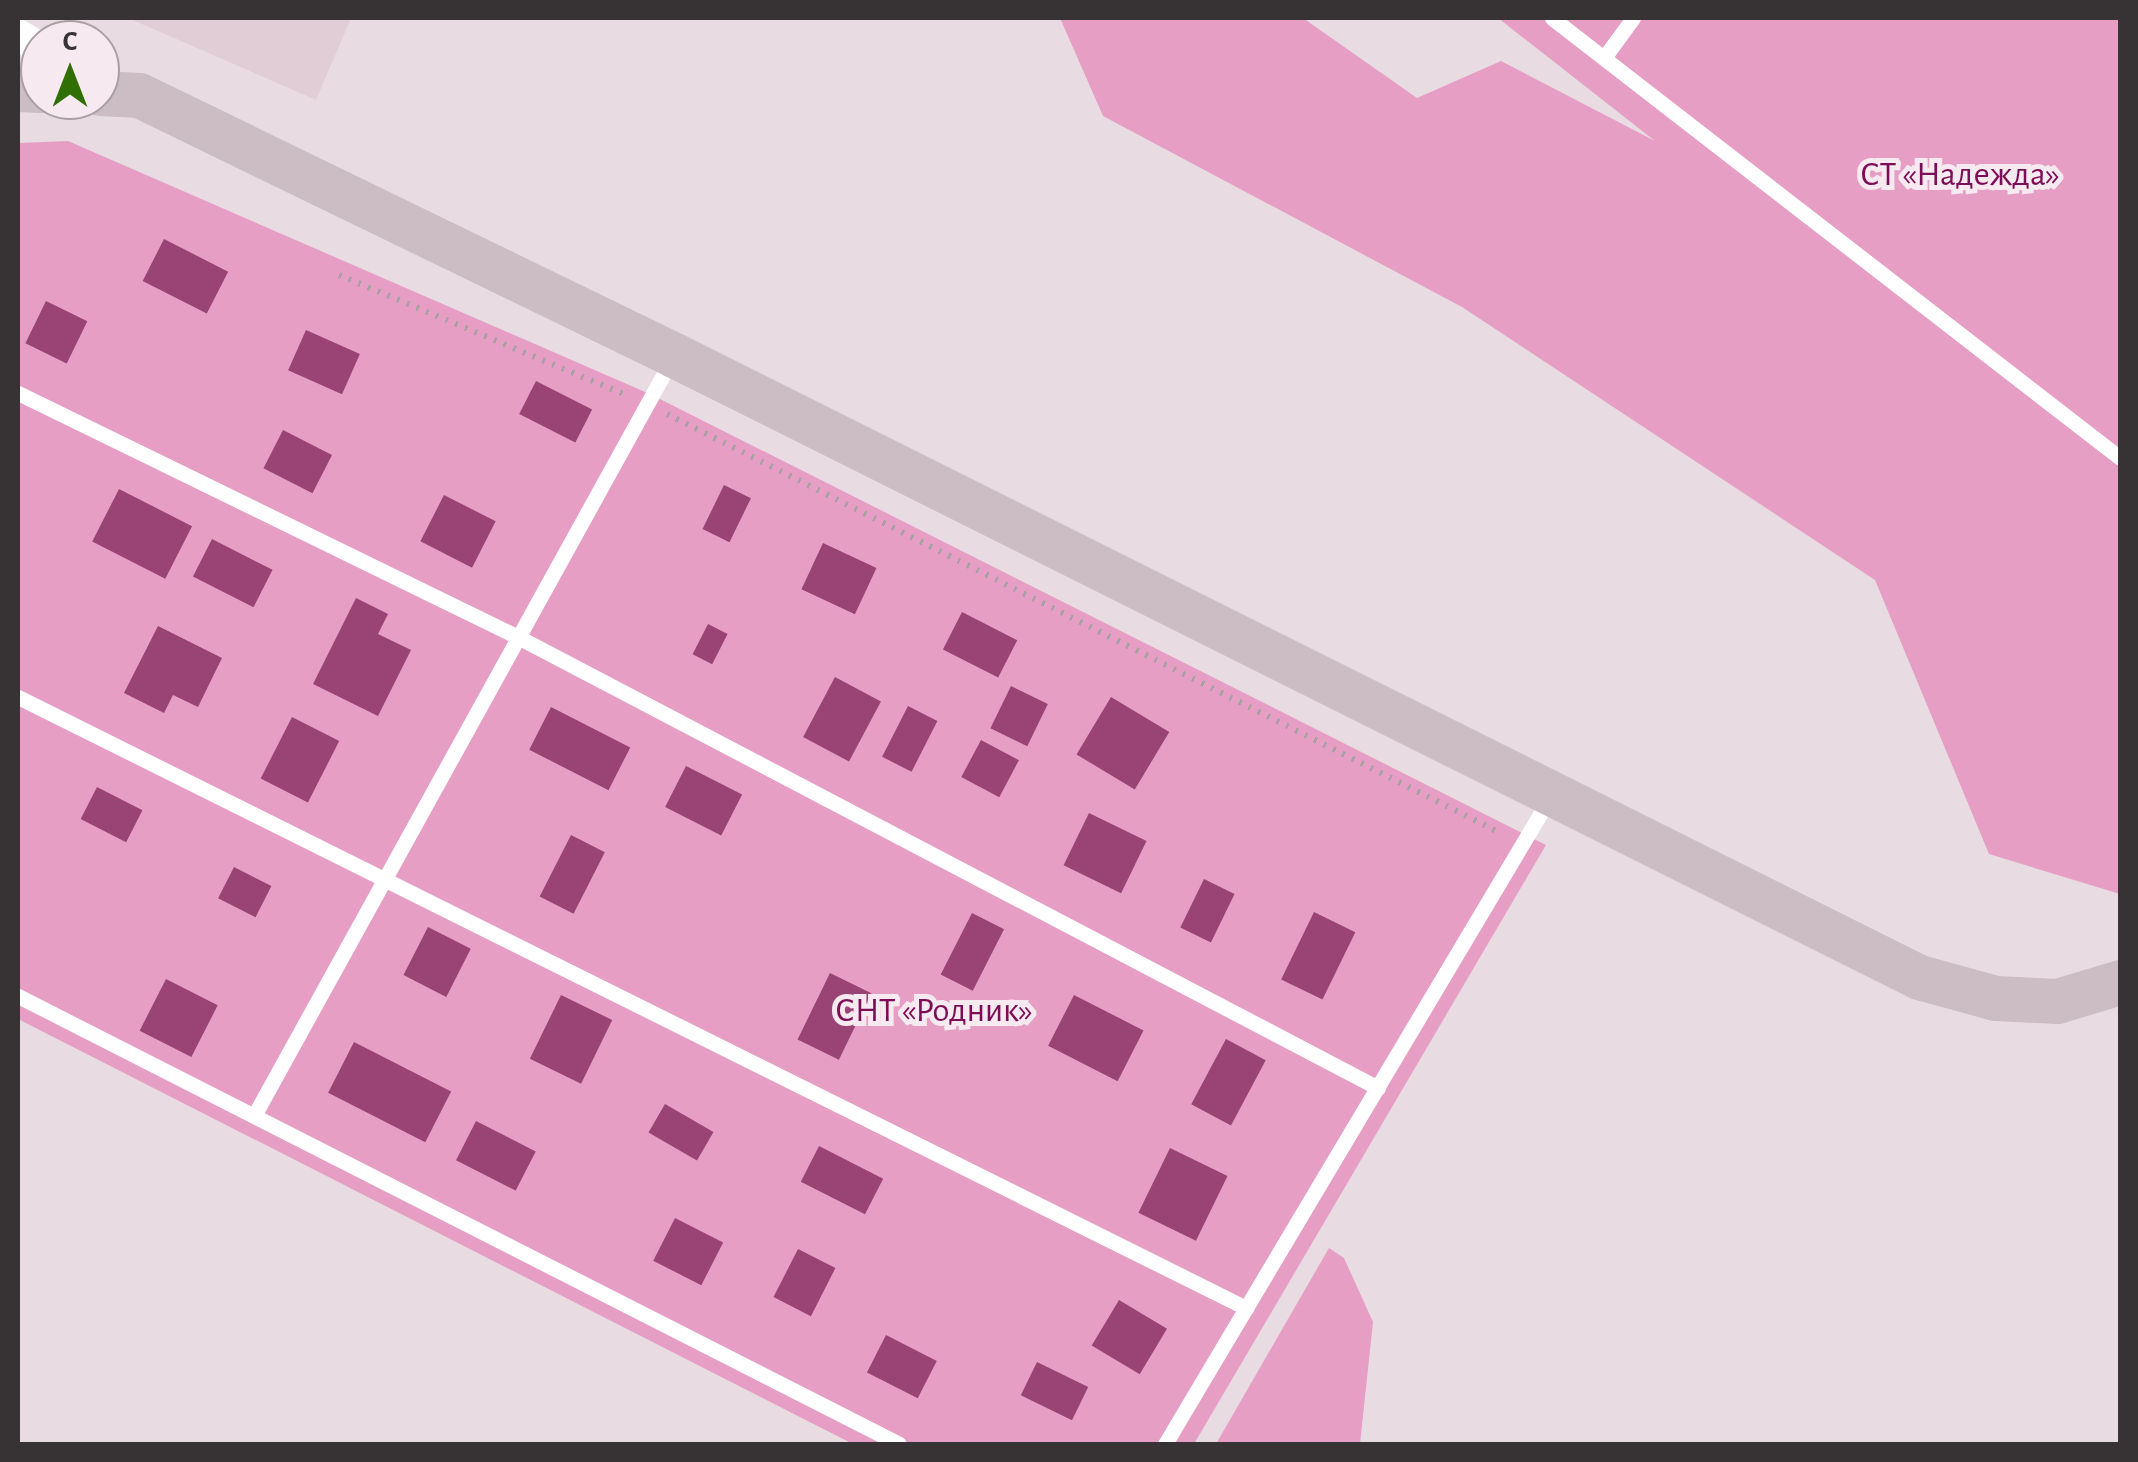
<!DOCTYPE html>
<meta charset="utf-8">
<style>
body{margin:0}
#map{position:relative;width:2138px;height:1462px;overflow:hidden;background:#e8dce2;font-family:"Alegreya Sans",sans-serif}
div>[style]{position:absolute}
.built>*{inset:0;background:#e1cdd6}
.green>*{inset:0;background:#e69ec4}
.building>*{inset:0;background:#994475;transform-origin:0 0}
.path>*{height:6px;margin-top:-3px;transform-origin:0;background:repeating-linear-gradient(90deg,#a9a0a4 0 2.5px,transparent 0 10.5px)}
.lane>*{height:15px;margin:-7.5px;padding:0 7.5px;transform-origin:7.5px;border-radius:7.5px;background:#fff}
.street>*{height:32px;margin:-16px;padding:0 16px;transform-origin:16px;border-radius:16px;background:#fff}
.secondary>*{height:45px;margin:-22.5px;padding:0 22.5px;transform-origin:22.5px;border-radius:22.5px;background:#ccbcc4}
span{translate:-50% -50%;white-space:nowrap;text-align:center;line-height:1.15;-webkit-text-stroke:10px #f6e9ef;paint-order:stroke}
.park-label{font-size:35px;color:#7d0d56}
.frame{position:absolute;inset:0;border:20px solid #373234;pointer-events:none}
.north{position:absolute;left:20px;top:20px;width:100px;height:100px;box-sizing:border-box;background:#f6e9ef;border:2px solid #aaa0a4;border-radius:50%;rotate:0deg;font-size:28px;font-weight:700;line-height:40px;text-align:center;color:#373234}
.north::after{content:'';display:block;margin:auto;width:35px;height:45px;background:#306f04;clip-path:polygon(50% 0,100% 100%,50% 72%,0 100%)}
</style>
<div id="map">
<div class="built">
<div style="clip-path:polygon(128px 18px,351px 18px,316px 100px)"></div>
</div>
<div class="green">
<div style="clip-path:polygon(1060px 18px,1303px 18px,1417px 98px,1501px 61px,1655px 141px,1498px 18px,2120px 18px,2120px 894px,1989px 854px,1875px 580px,1462px 307px,1103px 116px)"></div>
<div style="clip-path:polygon(68px 141px,652px 395px,1546px 845px,1194px 1444px,853px 1444px,18px 1019px,18px 143px)"></div>
<div style="clip-path:polygon(1329px 1248px,1344px 1258px,1373px 1322px,1360px 1444px,1216px 1444px)"></div>
</div>
<div class="building">
<div style="left:164px;top:239px;width:72px;height:47px;rotate:27deg"></div>
<div style="left:46px;top:301px;width:46px;height:47px;rotate:26deg"></div>
<div style="left:306px;top:330px;width:59px;height:44px;rotate:24deg"></div>
<div style="left:536px;top:381px;width:63px;height:37px;rotate:27deg"></div>
<div style="left:283px;top:430px;width:55px;height:43px;rotate:27deg"></div>
<div style="left:724px;top:485px;width:30px;height:49px;rotate:26deg"></div>
<div style="left:119px;top:489px;width:82px;height:59px;rotate:27deg"></div>
<div style="left:444px;top:495px;width:58px;height:52px;rotate:27deg"></div>
<div style="left:212px;top:539px;width:68px;height:42px;rotate:27deg"></div>
<div style="left:823px;top:543px;width:59px;height:51px;rotate:25deg"></div>
<div style="clip-path:polygon(356px 598px,388px 614px,378px 634px,411px 650px,378px 716px,313px 684px)"></div>
<div style="left:962px;top:612px;width:62px;height:42px;rotate:27deg"></div>
<div style="left:708px;top:624px;width:22px;height:34px;rotate:27deg"></div>
<div style="clip-path:polygon(158px 626px,222px 658px,198px 707px,173px 695px,164px 713px,124px 693px)"></div>
<div style="left:835px;top:677px;width:52px;height:68px;rotate:28deg"></div>
<div style="left:1011px;top:686px;width:41px;height:47px;rotate:26deg"></div>
<div style="left:1111px;top:697px;width:68px;height:67px;rotate:31deg"></div>
<div style="left:908px;top:706px;width:33px;height:57px;rotate:27deg"></div>
<div style="left:551px;top:707px;width:89px;height:48px;rotate:27deg"></div>
<div style="left:292px;top:717px;width:53px;height:69px;rotate:27deg"></div>
<div style="left:981px;top:740px;width:43px;height:42px;rotate:28deg"></div>
<div style="left:686px;top:766px;width:63px;height:46px;rotate:27deg"></div>
<div style="left:97px;top:787px;width:51px;height:36px;rotate:27deg"></div>
<div style="left:1089px;top:813px;width:64px;height:58px;rotate:26deg"></div>
<div style="left:571px;top:835px;width:38px;height:69px;rotate:27deg"></div>
<div style="left:234px;top:867px;width:42px;height:35px;rotate:27deg"></div>
<div style="left:1204px;top:879px;width:34px;height:54px;rotate:26deg"></div>
<div style="left:1314px;top:912px;width:46px;height:75px;rotate:26deg"></div>
<div style="left:972px;top:913px;width:36px;height:69px;rotate:27deg"></div>
<div style="left:428px;top:927px;width:48px;height:54px;rotate:27deg"></div>
<div style="left:830px;top:973px;width:46px;height:74px;rotate:26deg"></div>
<div style="left:166px;top:979px;width:58px;height:58px;rotate:27deg"></div>
<div style="left:561px;top:995px;width:57px;height:71px;rotate:26deg"></div>
<div style="left:1074px;top:995px;width:78px;height:57px;rotate:27deg"></div>
<div style="left:1226px;top:1039px;width:45px;height:74px;rotate:28deg"></div>
<div style="left:354px;top:1042px;width:109px;height:57px;rotate:27deg"></div>
<div style="left:665px;top:1104px;width:56px;height:33px;rotate:30deg"></div>
<div style="left:476px;top:1121px;width:67px;height:44px;rotate:27deg"></div>
<div style="left:819px;top:1146px;width:72px;height:40px;rotate:27deg"></div>
<div style="left:1170px;top:1148px;width:64px;height:72px;rotate:26deg"></div>
<div style="left:675px;top:1218px;width:54px;height:48px;rotate:27deg"></div>
<div style="left:798px;top:1249px;width:42px;height:54px;rotate:27deg"></div>
<div style="left:1119px;top:1300px;width:56px;height:53px;rotate:31deg"></div>
<div style="left:886px;top:1335px;width:57px;height:42px;rotate:27deg"></div>
<div style="left:1037px;top:1362px;width:57px;height:37px;rotate:26deg"></div>
</div>
<div class="path">
<div style="left:339px;top:275px;width:313px;rotate:22.7deg"></div>
<div style="left:667px;top:414px;width:932px;rotate:26.7deg"></div>
</div>
<div class="lane">
<div style="left:1552px;top:18px;width:718px;rotate:37.76deg"></div>
<div style="left:1606px;top:55px;width:46px;rotate:-53.9deg"></div>
<div style="left:18px;top:393px;width:556px;rotate:26.01deg"></div>
<div style="left:518px;top:637px;width:971px;rotate:27.67deg"></div>
<div style="left:18px;top:697px;width:1372px;rotate:26.45deg"></div>
<div style="left:18px;top:996px;width:988px;rotate:26.95deg"></div>
<div style="left:256px;top:1112px;width:860px;rotate:-61.08deg"></div>
<div style="left:1165px;top:1444px;width:751px;rotate:-59.23deg"></div>
</div>
<div class="street">
<div style="left:18px;top:35px;width:26px;rotate:31deg"></div>
</div>
<div class="secondary">
<div style="left:18px;top:89px;width:22px;rotate:3deg"></div>
<div style="left:100px;top:93px;width:39px;rotate:3deg"></div>
<div style="left:139px;top:95px;width:595px;rotate:25.92deg"></div>
<div style="left:674px;top:355px;width:1392px;rotate:26.55deg"></div>
<div style="left:1919px;top:977px;width:79px;rotate:15.4deg"></div>
<div style="left:1995px;top:998px;width:62px;rotate:2.8deg"></div>
<div style="left:2057px;top:1001px;width:66px;rotate:-16.8deg"></div>
</div>
<div class="park-label">
<span style="left:1960px;top:175px">СТ «Надежда»</span>
<span style="left:934px;top:1011px">СНТ «Родник»</span>
</div>
<div class="frame"></div>
<div class="north">С</div>
</div>
